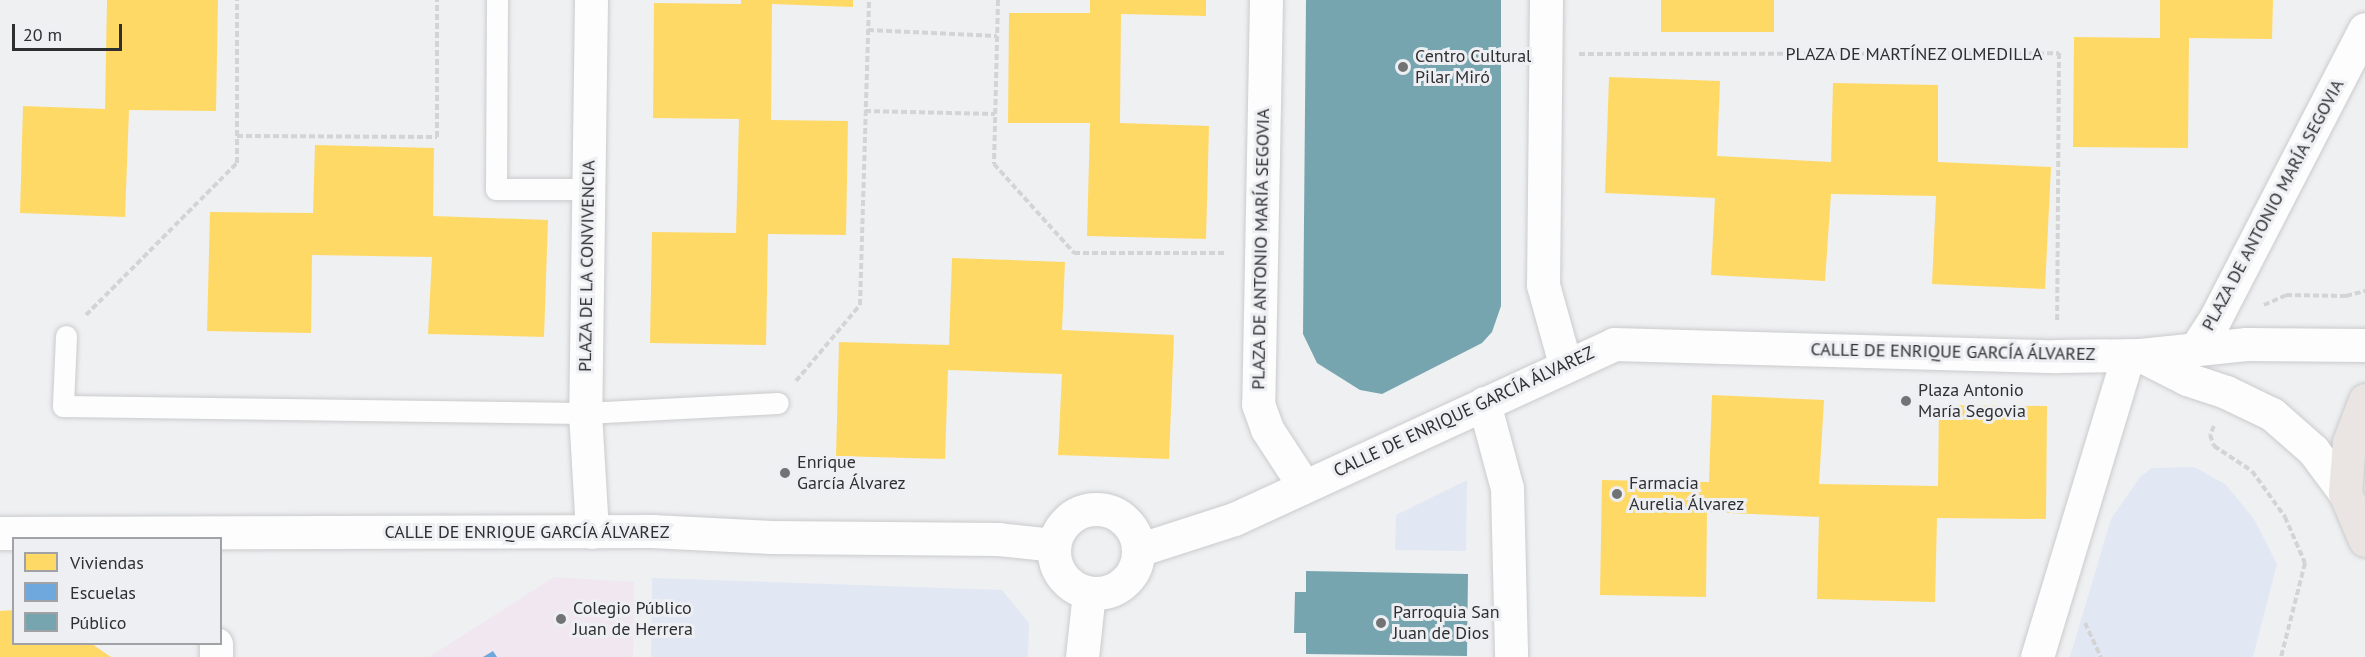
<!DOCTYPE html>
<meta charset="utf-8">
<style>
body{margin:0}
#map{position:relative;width:2365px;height:657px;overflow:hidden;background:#eff0f2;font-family:"PT Sans",sans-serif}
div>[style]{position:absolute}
.education>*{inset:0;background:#f0e7f1}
.green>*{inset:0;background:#e2e7f4}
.homes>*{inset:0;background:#ffd966;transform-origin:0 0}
.schools>*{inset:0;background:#6fa8dc}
.public>*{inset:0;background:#76a5af}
.path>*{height:4px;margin-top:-2px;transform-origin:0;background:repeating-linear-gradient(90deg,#d4d4d5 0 6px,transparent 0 9px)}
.roads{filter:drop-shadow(0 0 2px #cbcbcd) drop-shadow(0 0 2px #cbcbcd)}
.lane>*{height:21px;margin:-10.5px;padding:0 10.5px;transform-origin:10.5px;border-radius:10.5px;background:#fdfdfd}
.street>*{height:33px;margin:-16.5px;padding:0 16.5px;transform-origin:16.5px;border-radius:16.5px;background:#fdfdfd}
.street>.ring{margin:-16.5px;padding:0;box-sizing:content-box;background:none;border:33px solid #fdfdfd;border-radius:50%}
.primary>*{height:33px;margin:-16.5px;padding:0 16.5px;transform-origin:16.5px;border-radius:16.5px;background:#eae5e3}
.dots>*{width:16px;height:16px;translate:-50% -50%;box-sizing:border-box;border:3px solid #eeeff3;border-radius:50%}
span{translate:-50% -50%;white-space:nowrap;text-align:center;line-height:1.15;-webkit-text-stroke:6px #eeeff3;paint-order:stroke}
.street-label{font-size:18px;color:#2e2f30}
.poi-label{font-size:18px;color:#2e2f30}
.left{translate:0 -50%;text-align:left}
.legend{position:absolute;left:12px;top:537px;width:210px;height:108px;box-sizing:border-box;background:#eeeff3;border:2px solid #a1a2a5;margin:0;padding:8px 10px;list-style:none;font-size:18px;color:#2e2f30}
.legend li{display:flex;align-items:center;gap:12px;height:30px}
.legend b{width:30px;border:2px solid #a1a2a5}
.scale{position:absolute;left:12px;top:24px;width:110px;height:27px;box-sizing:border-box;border:3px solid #2e2f30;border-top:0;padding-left:8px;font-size:18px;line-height:21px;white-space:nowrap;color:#2e2f30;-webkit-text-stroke:4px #eeeff3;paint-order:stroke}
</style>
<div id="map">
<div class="education">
<div style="clip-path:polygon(554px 577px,634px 582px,633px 657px,429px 657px)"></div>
</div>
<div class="green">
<div style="clip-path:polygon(2194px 467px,2225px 484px,2254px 519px,2277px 564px,2253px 657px,2070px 657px,2111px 519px,2140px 477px,2152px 468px)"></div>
<div style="clip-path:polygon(1467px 480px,1466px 551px,1395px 550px,1396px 515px)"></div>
<div style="clip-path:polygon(652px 578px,1002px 590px,1029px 623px,1028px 657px,651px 657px)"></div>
</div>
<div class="homes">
<div style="clip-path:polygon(107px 0,218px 0,216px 111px,129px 110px,125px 217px,20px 213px,23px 106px,105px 109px)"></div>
<div style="clip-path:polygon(741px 0,853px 0,853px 7px,772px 4px,771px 120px,848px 121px,846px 235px,768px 234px,766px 345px,650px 343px,652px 232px,736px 233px,739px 119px,653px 118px,654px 3px,741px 4px)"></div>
<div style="clip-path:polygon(1090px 0,1206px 0,1206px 16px,1121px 14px,1120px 123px,1209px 126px,1206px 239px,1087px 236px,1090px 123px,1008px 123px,1009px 13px,1090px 13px)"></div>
<div style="left:1661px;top:0;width:113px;height:32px"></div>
<div style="clip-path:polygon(2160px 0,2273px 0,2272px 39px,2189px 38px,2188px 148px,2073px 147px,2074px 37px,2160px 38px)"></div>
<div style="clip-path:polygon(1609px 77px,1720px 81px,1717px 156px,1831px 162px,1833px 83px,1938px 85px,1938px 162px,2051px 167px,2045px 289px,1932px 284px,1936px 196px,1831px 194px,1825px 281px,1711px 275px,1715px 198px,1605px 193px)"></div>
<div style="clip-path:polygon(315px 145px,434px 148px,433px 216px,548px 220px,544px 337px,428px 334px,432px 257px,312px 255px,311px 333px,207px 331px,210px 212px,313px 213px)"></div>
<div style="clip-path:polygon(952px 258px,1065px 262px,1062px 330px,1174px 335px,1169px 459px,1058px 455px,1062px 374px,948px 370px,945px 459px,836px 456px,839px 342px,949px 345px)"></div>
<div style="clip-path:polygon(1712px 395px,1824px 400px,1819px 484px,1938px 486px,1939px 405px,2047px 406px,2046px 519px,1937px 518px,1935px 602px,1817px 599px,1819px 517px,1707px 512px,1706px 597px,1600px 595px,1602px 480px,1709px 482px)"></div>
<div style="clip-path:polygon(14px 610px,14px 644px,92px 644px,111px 657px,0 657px,0 611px)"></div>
</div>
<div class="schools">
<div style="clip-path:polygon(493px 651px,497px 657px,483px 657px)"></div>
</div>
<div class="public">
<div style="clip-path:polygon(1306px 0,1501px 0,1501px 306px,1492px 332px,1482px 343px,1382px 394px,1360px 390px,1317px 363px,1303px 334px)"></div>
<div style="clip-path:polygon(1306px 571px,1468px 574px,1467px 656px,1306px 654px,1306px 633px,1294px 633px,1295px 592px,1306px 592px)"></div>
</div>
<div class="path">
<div style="left:998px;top:0;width:164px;rotate:91.4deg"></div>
<div style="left:994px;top:164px;width:120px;rotate:48deg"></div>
<div style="left:1074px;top:253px;width:153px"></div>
<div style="left:868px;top:30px;width:129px;rotate:2.7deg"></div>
<div style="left:1579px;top:54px;width:480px;rotate:-0.1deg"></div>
<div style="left:2059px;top:53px;width:269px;rotate:90.4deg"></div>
<div style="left:865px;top:111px;width:130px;rotate:1.3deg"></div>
<div style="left:237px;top:136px;width:200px;rotate:0.3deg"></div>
<div style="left:437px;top:137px;width:137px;rotate:-90deg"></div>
<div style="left:2264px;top:305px;width:24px;rotate:-24deg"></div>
<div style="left:2286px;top:295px;width:60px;rotate:1deg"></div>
<div style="left:2346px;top:296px;width:20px;rotate:-15deg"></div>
<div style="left:86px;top:315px;width:214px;rotate:-45.2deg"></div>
<div style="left:237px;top:163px;width:163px;rotate:-90deg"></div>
<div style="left:796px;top:381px;width:99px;rotate:-49.9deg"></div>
<div style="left:860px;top:305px;width:305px;rotate:-88.3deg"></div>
<div style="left:2214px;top:426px;width:10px;rotate:114deg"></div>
<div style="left:2210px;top:435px;width:12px;rotate:70deg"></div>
<div style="left:2214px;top:446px;width:45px;rotate:33.3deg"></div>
<div style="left:2252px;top:471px;width:57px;rotate:54.3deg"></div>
<div style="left:2285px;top:517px;width:50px;rotate:66.5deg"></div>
<div style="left:2305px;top:563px;width:97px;rotate:104.3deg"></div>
<div style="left:2085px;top:623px;width:38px;rotate:65deg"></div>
</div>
<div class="roads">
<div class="lane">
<div style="left:497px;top:0;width:189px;rotate:90.3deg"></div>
<div style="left:496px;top:189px;width:92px"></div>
<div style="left:66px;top:336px;width:70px;rotate:92.5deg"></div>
<div style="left:63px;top:406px;width:522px;rotate:0.77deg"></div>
<div style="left:585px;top:413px;width:193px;rotate:-3deg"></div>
</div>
<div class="street">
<div style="left:591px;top:0;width:413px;rotate:90.8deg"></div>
<div style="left:585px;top:413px;width:119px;rotate:86.6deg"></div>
<div style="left:1266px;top:0;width:404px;rotate:91.1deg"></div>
<div style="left:1258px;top:404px;width:27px;rotate:70deg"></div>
<div style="left:1267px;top:429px;width:68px;rotate:57deg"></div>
<div style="left:1546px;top:0;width:285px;rotate:90.6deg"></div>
<div style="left:1543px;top:285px;width:82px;rotate:74.4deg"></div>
<div style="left:2196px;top:348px;width:35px;rotate:-57deg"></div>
<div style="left:2215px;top:319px;width:326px;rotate:-62.7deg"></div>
<div style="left:2140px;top:355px;width:53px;rotate:27.1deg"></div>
<div style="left:2187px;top:379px;width:41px;rotate:18.4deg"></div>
<div style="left:2226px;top:392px;width:51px;rotate:25.6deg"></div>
<div style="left:2272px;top:414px;width:55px;rotate:41.3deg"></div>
<div style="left:2313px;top:450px;width:54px;rotate:53.3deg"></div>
<div style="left:1484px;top:403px;width:88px;rotate:74.9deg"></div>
<div style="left:1507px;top:488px;width:169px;rotate:88.6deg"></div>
<div class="ring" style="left:1054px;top:509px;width:51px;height:51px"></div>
<div style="left:0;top:533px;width:652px;rotate:-0.18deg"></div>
<div style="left:652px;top:531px;width:119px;rotate:2.9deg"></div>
<div style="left:771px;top:537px;width:227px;rotate:0.5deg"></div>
<div style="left:998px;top:539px;width:56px;rotate:6.1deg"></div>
<div style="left:1138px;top:550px;width:101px;rotate:-17.9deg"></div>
<div style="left:1234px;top:519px;width:418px;rotate:-24.7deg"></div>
<div style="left:1614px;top:344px;width:443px;rotate:1.6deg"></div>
<div style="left:2057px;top:356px;width:83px;rotate:-0.7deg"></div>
<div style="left:2140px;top:355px;width:107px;rotate:-5.9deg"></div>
<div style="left:2246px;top:344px;width:119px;rotate:0.5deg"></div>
<div style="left:216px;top:644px;width:13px;rotate:90deg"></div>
<div style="left:1082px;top:657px;width:64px;rotate:-83.8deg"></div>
<div style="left:2037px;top:657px;width:315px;rotate:-73.2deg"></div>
</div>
<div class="primary">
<div style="left:2365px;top:400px;width:45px;rotate:110.9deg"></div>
<div style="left:2349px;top:442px;width:51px;rotate:94.5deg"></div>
<div style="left:2345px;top:493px;width:51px;rotate:66.9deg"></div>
</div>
</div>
<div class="dots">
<div style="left:1403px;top:67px;background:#727374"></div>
<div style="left:1906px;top:401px;background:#727374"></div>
<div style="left:785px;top:473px;background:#727374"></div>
<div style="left:1617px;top:494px;background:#727374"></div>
<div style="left:561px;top:619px;background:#727374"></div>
<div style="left:1381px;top:623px;background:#727374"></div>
</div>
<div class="street-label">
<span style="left:1914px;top:54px">PLAZA DE MARTÍNEZ OLMEDILLA</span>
<span style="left:2273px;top:205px;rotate:-62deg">PLAZA DE ANTONIO MARÍA SEGOVIA</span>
<span style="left:1261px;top:249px;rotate:-89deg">PLAZA DE ANTONIO MARÍA SEGOVIA</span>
<span style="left:587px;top:266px;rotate:-89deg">PLAZA DE LA CONVIVENCIA</span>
<span style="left:1953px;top:352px;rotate:1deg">CALLE DE ENRIQUE GARCÍA ÁLVAREZ</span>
<span style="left:1464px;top:412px;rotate:-25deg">CALLE DE ENRIQUE GARCÍA ÁLVAREZ</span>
<span style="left:527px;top:532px">CALLE DE ENRIQUE GARCÍA ÁLVAREZ</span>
</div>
<div class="poi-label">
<span class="left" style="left:1415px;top:67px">Centro Cultural<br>Pilar Miró</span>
<span class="left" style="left:1918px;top:401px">Plaza Antonio<br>María Segovia</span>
<span class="left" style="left:797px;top:473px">Enrique<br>García Álvarez</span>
<span class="left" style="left:1629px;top:494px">Farmacia<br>Aurelia Álvarez</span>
<span class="left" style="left:573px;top:619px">Colegio Público<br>Juan de Herrera</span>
<span class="left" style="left:1393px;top:623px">Parroquia San<br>Juan de Dios</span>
</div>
<ul class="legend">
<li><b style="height:16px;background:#ffd966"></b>Viviendas</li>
<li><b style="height:16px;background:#6fa8dc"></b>Escuelas</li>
<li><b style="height:16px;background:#76a5af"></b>Público</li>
</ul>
<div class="scale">20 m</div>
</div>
